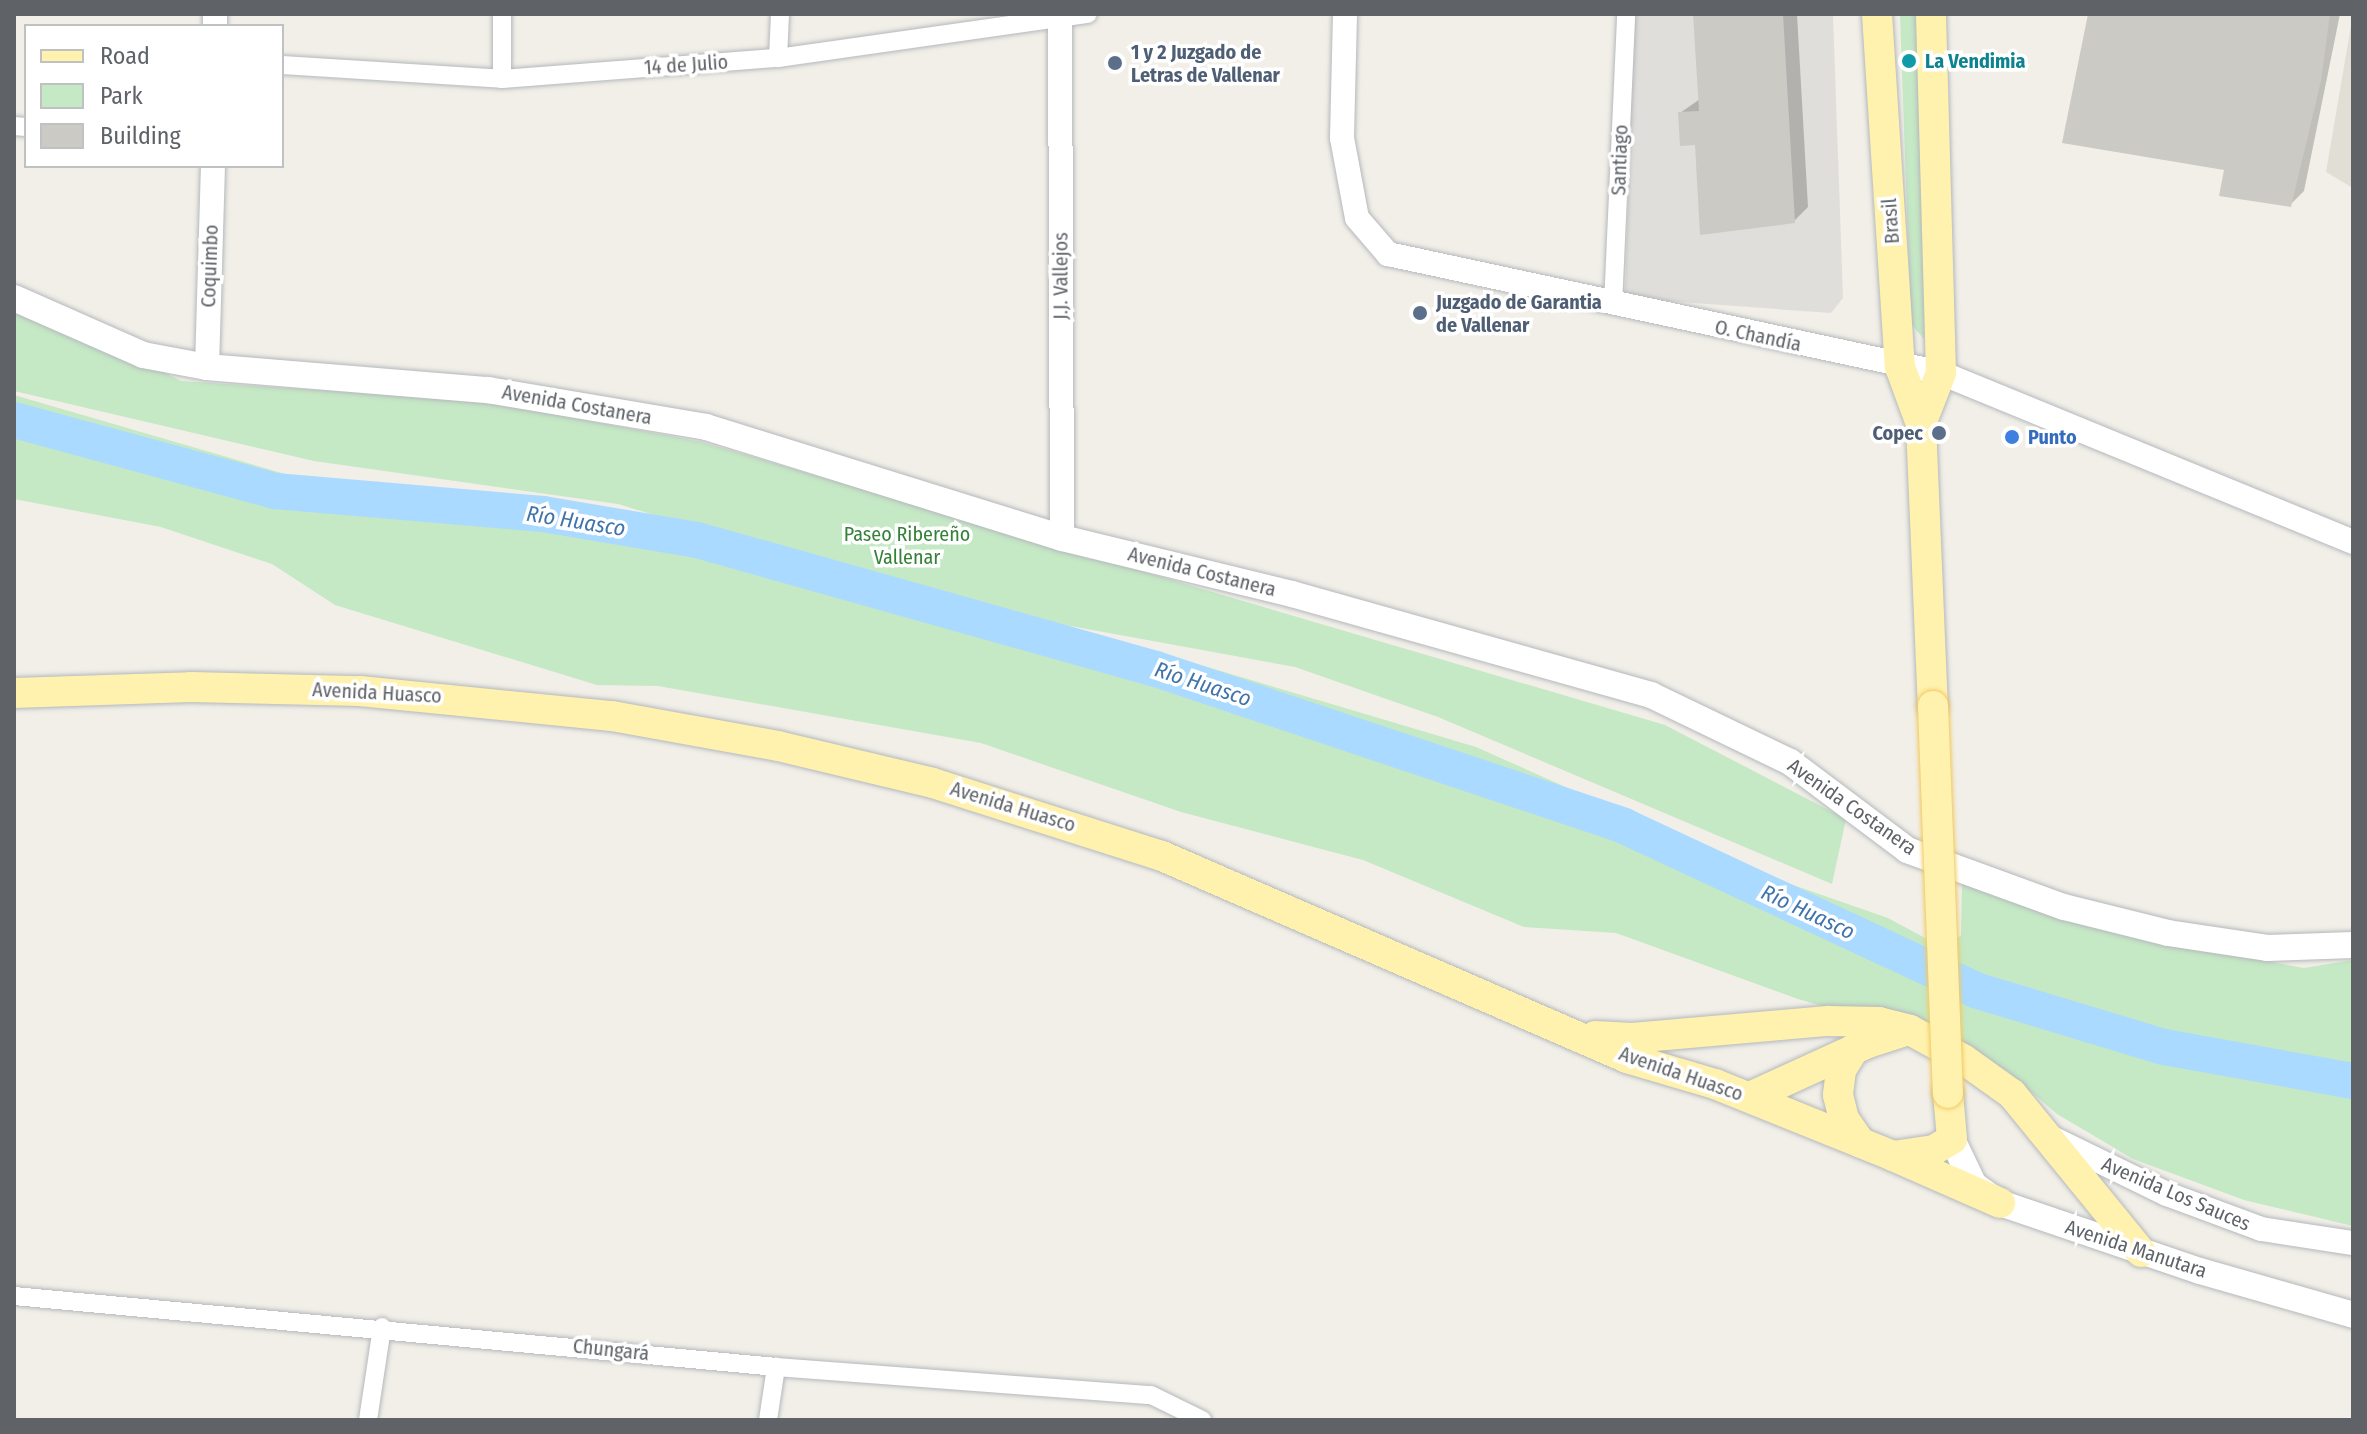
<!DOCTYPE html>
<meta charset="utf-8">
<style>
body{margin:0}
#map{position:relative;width:2367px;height:1434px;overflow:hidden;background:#f1efe8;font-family:"Fira Sans Condensed",sans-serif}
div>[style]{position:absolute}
.industrial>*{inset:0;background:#e0deda}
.education>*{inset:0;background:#e1ded6}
.green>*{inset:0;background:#c5e8c5}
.shadow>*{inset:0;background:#0003}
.river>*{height:36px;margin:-18px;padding:0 18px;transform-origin:18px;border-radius:18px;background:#aadaff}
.building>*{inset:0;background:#cccac5}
.roads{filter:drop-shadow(0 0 2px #b5b8bc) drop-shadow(0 0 2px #b5b8bc)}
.minor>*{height:18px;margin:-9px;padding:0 9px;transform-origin:9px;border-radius:9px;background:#fff}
.tertiary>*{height:24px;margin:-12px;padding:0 12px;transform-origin:12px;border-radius:12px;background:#fff}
.secondary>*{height:26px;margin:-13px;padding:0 13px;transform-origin:13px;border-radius:13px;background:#fff}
.primary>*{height:30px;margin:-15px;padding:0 15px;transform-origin:15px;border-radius:15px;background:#fff2af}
.bridges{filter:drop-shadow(0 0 2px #f2c960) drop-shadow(0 0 2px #f2c960)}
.primary-bridge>*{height:30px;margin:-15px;padding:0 15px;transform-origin:15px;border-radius:15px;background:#fff2af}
.dots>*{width:22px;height:22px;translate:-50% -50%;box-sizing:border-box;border:4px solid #fff;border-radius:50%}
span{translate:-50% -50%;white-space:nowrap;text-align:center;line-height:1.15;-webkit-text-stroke:7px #fff;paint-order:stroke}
.service-label{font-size:20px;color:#4e5e75;font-weight:700}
.left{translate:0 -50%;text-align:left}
.right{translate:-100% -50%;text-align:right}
.culture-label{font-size:20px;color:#0d838f;font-weight:700}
.street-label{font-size:20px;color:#5f6368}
.shop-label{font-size:20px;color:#366cbe;font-weight:700}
.park-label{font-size:20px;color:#348238}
.water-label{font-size:22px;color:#4174aa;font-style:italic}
.frame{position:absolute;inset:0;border:16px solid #5f6368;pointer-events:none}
.legend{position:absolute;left:24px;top:24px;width:260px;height:144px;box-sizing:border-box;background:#fff;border:2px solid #bfc1c3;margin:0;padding:10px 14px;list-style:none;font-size:24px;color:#5f6368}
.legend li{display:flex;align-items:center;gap:16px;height:40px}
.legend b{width:40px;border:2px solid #bfc1c3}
</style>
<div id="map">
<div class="industrial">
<div style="clip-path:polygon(1634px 14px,1833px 14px,1843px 298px,1831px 313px,1625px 298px)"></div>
</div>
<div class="education">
<div style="clip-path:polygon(2353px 14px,2353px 188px,2326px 172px)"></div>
</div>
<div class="green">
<div style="clip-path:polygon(1900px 14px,1923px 14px,1932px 322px,1924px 339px,1911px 324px)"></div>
<div style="clip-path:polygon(14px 305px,90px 334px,181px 381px,482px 401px,702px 442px,1665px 725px,1846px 819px,1832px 884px,1438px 717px,1295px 667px,961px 606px,966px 625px,1123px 665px,1143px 648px,1476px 747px,1756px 872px,1888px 918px,1938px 945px,1961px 936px,1962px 882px,2111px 932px,2304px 968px,2353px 960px,2353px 1226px,2244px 1200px,2133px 1159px,2057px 1114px,2008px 1072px,1966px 1048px,1798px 999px,1616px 933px,1524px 927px,1363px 860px,1181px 812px,981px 743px,658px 686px,597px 685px,335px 605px,272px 564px,161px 527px,14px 499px,14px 395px,343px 491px,653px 533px,852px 575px,618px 504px,314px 461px,14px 391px)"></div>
</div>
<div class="shadow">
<div style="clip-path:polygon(1695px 14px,1797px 14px,1808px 207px,1794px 221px,1702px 233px,1697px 143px,1680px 113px,1700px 99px)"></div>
<div style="clip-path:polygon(2090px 14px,2340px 14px,2304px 191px,2290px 205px,2226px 168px)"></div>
</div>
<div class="river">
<div style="left:14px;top:420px;width:270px;rotate:15.2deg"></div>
<div style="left:275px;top:491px;width:269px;rotate:4.9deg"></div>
<div style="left:543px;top:514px;width:156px;rotate:9.6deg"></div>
<div style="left:697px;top:540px;width:477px;rotate:15.7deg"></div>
<div style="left:1156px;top:669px;width:494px;rotate:18.5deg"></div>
<div style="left:1624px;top:826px;width:387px;rotate:25deg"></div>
<div style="left:1975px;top:990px;width:197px;rotate:16.8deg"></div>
<div style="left:2164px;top:1047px;width:192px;rotate:10.2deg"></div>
</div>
<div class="building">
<div style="clip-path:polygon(1693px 14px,1783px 14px,1795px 223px,1700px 235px,1695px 145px,1680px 146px,1678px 112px,1699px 111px)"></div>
<div style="clip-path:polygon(2088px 14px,2330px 14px,2321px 81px,2291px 207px,2219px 196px,2224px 170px,2062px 143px)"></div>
</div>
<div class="roads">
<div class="minor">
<div style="left:502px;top:14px;width:65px;rotate:90deg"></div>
<div style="left:778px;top:58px;width:44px;rotate:-87.4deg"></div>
<div style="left:282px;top:65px;width:220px;rotate:3.6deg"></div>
<div style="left:502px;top:79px;width:277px;rotate:-4.4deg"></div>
<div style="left:778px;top:58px;width:313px;rotate:-8.1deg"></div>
<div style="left:14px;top:126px;width:12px;rotate:5deg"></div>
<div style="left:1613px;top:305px;width:291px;rotate:-87.4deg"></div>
<div style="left:14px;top:1296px;width:765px;rotate:5.32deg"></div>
<div style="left:776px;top:1367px;width:376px;rotate:4.3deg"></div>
<div style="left:1151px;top:1395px;width:57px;rotate:26.1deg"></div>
<div style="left:368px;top:1420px;width:94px;rotate:-81.4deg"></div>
<div style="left:768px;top:1420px;width:54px;rotate:-81.4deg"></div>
</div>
<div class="tertiary">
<div style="left:1060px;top:14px;width:524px;rotate:89.78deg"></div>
<div style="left:1345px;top:14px;width:124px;rotate:91.4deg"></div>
<div style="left:1342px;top:138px;width:81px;rotate:79.4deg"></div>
<div style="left:1357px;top:218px;width:48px;rotate:49.3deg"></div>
<div style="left:1388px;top:254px;width:566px;rotate:12.14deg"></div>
<div style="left:1941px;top:373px;width:445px;rotate:22.3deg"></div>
<div style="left:215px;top:26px;width:12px;rotate:-90deg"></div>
<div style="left:207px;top:367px;width:201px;rotate:-88.3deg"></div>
<div style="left:2052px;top:1138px;width:128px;rotate:26deg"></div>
<div style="left:2167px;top:1194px;width:100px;rotate:20.4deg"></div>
<div style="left:2261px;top:1229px;width:93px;rotate:8.7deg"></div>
</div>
<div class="secondary">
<div style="left:14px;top:298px;width:141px;rotate:23.8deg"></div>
<div style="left:143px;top:355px;width:65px;rotate:10.6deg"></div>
<div style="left:207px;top:367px;width:282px;rotate:4.7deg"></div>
<div style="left:488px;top:390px;width:221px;rotate:9.6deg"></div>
<div style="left:706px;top:427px;width:373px;rotate:17.3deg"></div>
<div style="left:1062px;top:538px;width:237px;rotate:13.7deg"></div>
<div style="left:1292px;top:594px;width:373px;rotate:15.7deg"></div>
<div style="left:1651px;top:695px;width:154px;rotate:25.7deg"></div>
<div style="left:1790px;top:762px;width:146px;rotate:36.9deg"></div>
<div style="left:1907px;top:850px;width:167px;rotate:20deg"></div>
<div style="left:2064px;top:907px;width:107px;rotate:14deg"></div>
<div style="left:2168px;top:933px;width:100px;rotate:8.6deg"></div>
<div style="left:2267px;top:948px;width:86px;rotate:-2deg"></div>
<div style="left:1952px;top:1139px;width:51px;rotate:64.4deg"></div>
<div style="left:1974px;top:1185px;width:32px;rotate:35deg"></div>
<div style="left:2000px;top:1203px;width:211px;rotate:18.8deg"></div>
<div style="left:2200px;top:1271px;width:159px;rotate:16deg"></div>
</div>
<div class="primary">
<div style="left:1877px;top:14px;width:354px;rotate:86.3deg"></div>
<div style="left:1900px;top:367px;width:61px;rotate:69.8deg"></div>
<div style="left:1921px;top:424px;width:282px;rotate:87.6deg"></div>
<div style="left:1921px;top:424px;width:55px;rotate:-68.6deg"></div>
<div style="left:1941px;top:373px;width:359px;rotate:-91.6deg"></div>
<div style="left:14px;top:693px;width:177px;rotate:-1.9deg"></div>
<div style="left:191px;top:687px;width:169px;rotate:1.4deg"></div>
<div style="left:360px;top:691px;width:253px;rotate:5.7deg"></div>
<div style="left:612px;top:716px;width:169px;rotate:10.2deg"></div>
<div style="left:778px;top:746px;width:159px;rotate:13.4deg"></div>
<div style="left:933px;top:783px;width:240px;rotate:17.7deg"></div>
<div style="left:1162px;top:856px;width:507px;rotate:23.48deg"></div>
<div style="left:1627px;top:1058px;width:92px;rotate:16.5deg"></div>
<div style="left:1715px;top:1084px;width:192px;rotate:22deg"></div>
<div style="left:1893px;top:1156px;width:41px;rotate:-8.3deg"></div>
<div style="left:1934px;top:1150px;width:21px;rotate:-31deg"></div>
<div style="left:1952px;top:1139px;width:46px;rotate:-95deg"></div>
<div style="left:1595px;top:1036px;width:37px;rotate:3deg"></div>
<div style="left:1632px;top:1038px;width:197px;rotate:-5deg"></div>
<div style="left:1828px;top:1021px;width:51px;rotate:1.1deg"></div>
<div style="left:1879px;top:1022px;width:32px;rotate:14deg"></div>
<div style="left:1910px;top:1030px;width:60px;rotate:28.7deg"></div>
<div style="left:1963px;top:1059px;width:60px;rotate:35.5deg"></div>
<div style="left:2012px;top:1094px;width:204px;rotate:50.8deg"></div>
<div style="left:1854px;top:1049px;width:25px;rotate:122deg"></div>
<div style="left:1841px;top:1070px;width:25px;rotate:97deg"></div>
<div style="left:1838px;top:1095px;width:25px;rotate:76deg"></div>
<div style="left:1844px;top:1119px;width:29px;rotate:55deg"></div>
<div style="left:1750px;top:1097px;width:130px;rotate:-24.6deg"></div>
<div style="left:1868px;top:1043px;width:40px;rotate:-18deg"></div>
<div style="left:1893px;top:1156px;width:117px;rotate:23.7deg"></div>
</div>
</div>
<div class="bridges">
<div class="primary-bridge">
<div style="left:1933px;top:706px;width:387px;rotate:87.8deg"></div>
</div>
</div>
<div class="dots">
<div style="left:1909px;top:61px;background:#0f9aa8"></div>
<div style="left:1115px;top:63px;background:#5c6f8a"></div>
<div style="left:1420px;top:313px;background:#5c6f8a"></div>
<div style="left:1939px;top:433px;background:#5c6f8a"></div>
<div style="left:2012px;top:437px;background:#3f7fe0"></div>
</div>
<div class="service-label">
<span class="left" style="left:1131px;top:64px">1 y 2 Juzgado de<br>Letras de Vallenar</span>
<span class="left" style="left:1436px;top:314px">Juzgado de Garantia<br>de Vallenar</span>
<span class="right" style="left:1923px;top:433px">Copec</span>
</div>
<div class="culture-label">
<span class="left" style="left:1925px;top:61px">La Vendimia</span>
</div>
<div class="street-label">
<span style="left:686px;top:65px;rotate:-4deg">14 de Julio</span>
<span style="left:1620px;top:160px;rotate:-88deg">Santiago</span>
<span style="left:1891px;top:221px;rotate:-94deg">Brasil</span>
<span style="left:210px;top:266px;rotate:-88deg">Coquimbo</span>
<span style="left:1061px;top:276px;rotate:-90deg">J.J. Vallejos</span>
<span style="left:1758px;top:336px;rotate:12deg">O. Chandía</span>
<span style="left:577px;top:405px;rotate:10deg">Avenida Costanera</span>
<span style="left:1202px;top:572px;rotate:14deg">Avenida Costanera</span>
<span style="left:377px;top:693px;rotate:3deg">Avenida Huasco</span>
<span style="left:1013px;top:807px;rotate:17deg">Avenida Huasco</span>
<span style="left:1852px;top:807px;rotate:35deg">Avenida Costanera</span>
<span style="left:1681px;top:1074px;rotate:19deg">Avenida Huasco</span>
<span style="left:2176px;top:1194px;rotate:23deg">Avenida Los Sauces</span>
<span style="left:2136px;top:1249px;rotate:18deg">Avenida Manutara</span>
<span style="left:611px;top:1350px;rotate:6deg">Chungará</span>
</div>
<div class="shop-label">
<span class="left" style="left:2028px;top:437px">Punto</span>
</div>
<div class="park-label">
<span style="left:907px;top:546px">Paseo Ribereño<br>Vallenar</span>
</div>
<div class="water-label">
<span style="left:576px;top:521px;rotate:9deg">Río Huasco</span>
<span style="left:1203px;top:684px;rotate:18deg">Río Huasco</span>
<span style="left:1808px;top:912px;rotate:25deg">Río Huasco</span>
</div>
<div class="frame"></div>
<ul class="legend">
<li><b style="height:10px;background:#fff2af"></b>Road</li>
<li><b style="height:22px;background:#c5e8c5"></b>Park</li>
<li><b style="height:22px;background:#cccac5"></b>Building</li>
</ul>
</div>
